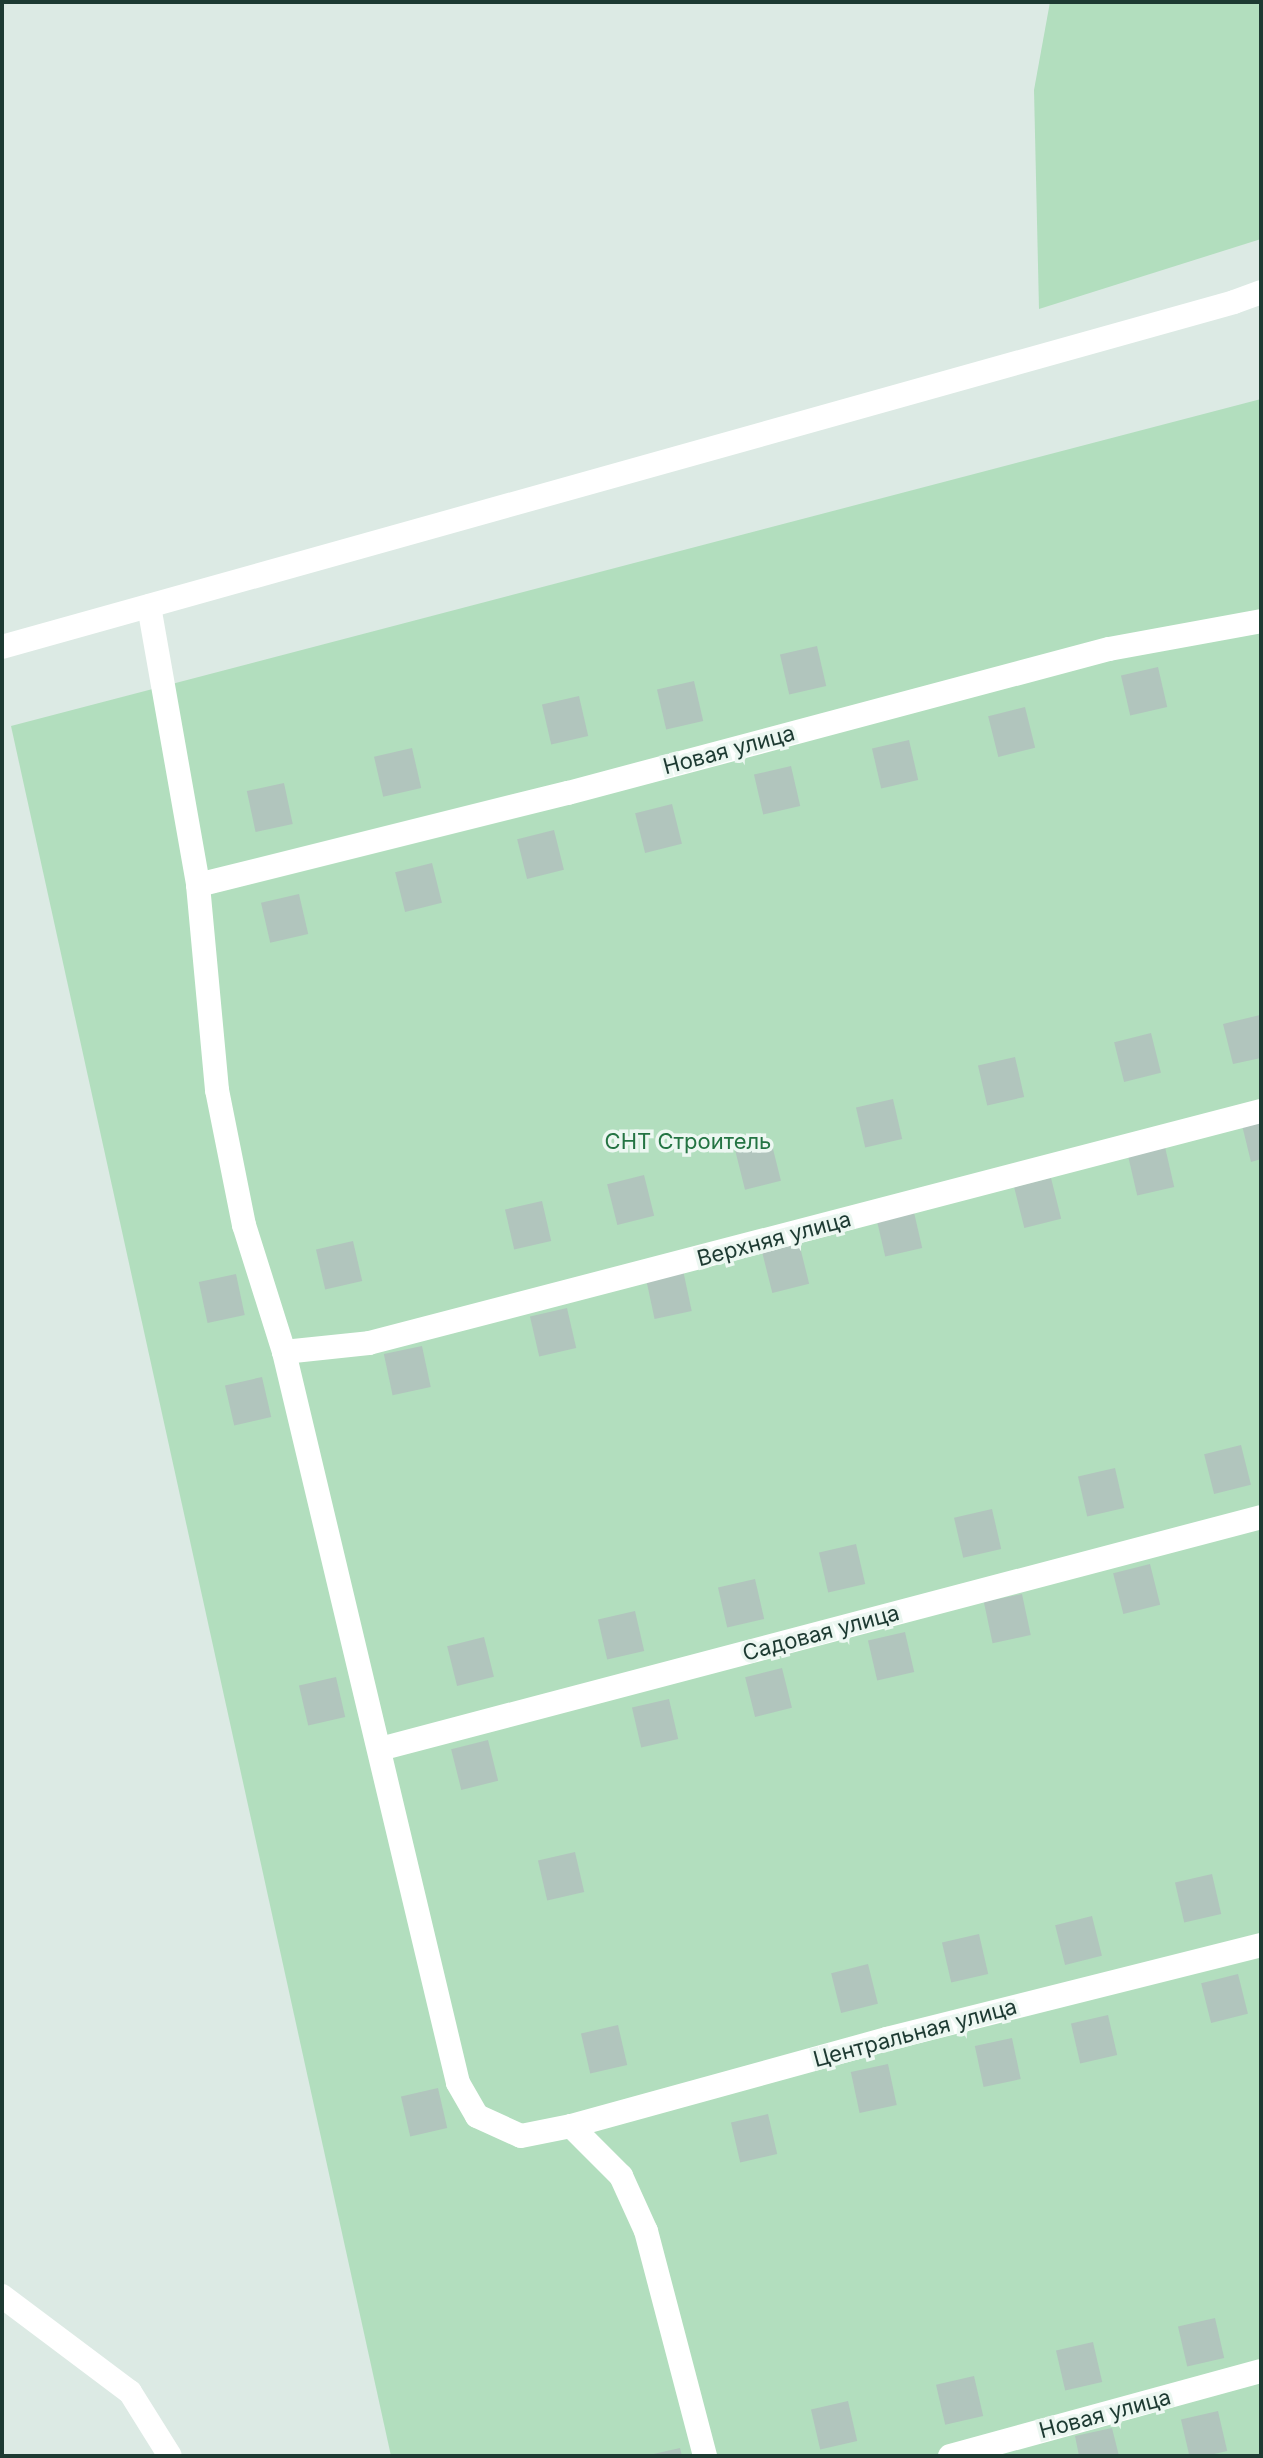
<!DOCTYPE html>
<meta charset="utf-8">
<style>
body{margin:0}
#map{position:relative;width:1263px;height:2458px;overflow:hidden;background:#dceae4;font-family:Inter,sans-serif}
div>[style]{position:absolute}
.green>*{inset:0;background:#b2debe}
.building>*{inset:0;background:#b1c5bd;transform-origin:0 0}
.service>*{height:24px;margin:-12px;padding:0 12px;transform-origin:12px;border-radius:12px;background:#fff}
.minor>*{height:24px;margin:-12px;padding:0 12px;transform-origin:12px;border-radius:12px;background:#fff}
span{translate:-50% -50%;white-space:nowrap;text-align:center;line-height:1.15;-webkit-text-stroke:7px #ecf7f1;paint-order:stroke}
.street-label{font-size:22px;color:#1d3a32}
.park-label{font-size:22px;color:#247443}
.frame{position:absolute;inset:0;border:4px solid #1d3a32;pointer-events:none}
</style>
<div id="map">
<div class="green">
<div style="clip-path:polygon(1050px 2px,1261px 2px,1261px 239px,1039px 309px,1034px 90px)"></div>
<div style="clip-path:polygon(1261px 399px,1261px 2456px,391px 2456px,11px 726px)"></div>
</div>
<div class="building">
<div style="left:817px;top:646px;width:41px;height:38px;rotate:77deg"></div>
<div style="left:1158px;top:667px;width:41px;height:38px;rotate:77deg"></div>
<div style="left:694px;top:681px;width:41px;height:38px;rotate:77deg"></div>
<div style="left:579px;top:696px;width:41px;height:38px;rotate:77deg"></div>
<div style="left:1025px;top:707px;width:42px;height:38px;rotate:76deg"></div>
<div style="left:909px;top:740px;width:41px;height:38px;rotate:77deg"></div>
<div style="left:412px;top:748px;width:41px;height:39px;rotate:77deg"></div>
<div style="left:791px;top:766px;width:41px;height:38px;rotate:77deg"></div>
<div style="left:284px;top:783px;width:42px;height:38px;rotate:78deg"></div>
<div style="left:672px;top:804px;width:41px;height:38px;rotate:76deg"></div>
<div style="left:554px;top:830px;width:41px;height:38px;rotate:76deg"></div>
<div style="left:432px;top:863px;width:41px;height:38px;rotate:76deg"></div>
<div style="left:299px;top:894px;width:41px;height:39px;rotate:77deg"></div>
<div style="clip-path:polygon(1260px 1015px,1261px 1058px,1233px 1064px,1223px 1024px)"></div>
<div style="left:1151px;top:1033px;width:41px;height:38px;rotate:76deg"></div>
<div style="left:1015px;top:1057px;width:41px;height:38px;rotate:77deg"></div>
<div style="left:893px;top:1099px;width:41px;height:38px;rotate:77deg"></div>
<div style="clip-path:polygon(1261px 1117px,1261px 1159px,1251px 1162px,1241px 1121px)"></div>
<div style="left:771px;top:1141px;width:41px;height:37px;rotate:76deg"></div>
<div style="left:1165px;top:1147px;width:41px;height:38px;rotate:77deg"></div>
<div style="left:644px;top:1175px;width:42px;height:38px;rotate:76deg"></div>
<div style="left:1051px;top:1178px;width:42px;height:38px;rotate:76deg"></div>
<div style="left:542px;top:1201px;width:41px;height:38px;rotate:77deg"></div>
<div style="left:913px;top:1208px;width:41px;height:38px;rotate:77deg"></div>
<div style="left:353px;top:1241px;width:41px;height:38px;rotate:77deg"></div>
<div style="left:799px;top:1243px;width:42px;height:38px;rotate:76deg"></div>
<div style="left:683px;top:1270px;width:42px;height:38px;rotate:78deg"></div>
<div style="left:236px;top:1274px;width:42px;height:38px;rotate:78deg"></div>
<div style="left:567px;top:1308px;width:41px;height:38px;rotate:77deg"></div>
<div style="left:422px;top:1346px;width:42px;height:39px;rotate:78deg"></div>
<div style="left:262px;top:1377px;width:41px;height:38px;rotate:77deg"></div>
<div style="left:1241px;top:1445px;width:41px;height:38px;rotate:76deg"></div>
<div style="left:1115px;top:1468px;width:41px;height:38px;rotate:77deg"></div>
<div style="left:992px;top:1509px;width:41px;height:39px;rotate:77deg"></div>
<div style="left:856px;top:1544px;width:41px;height:38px;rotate:77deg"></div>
<div style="left:1150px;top:1564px;width:42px;height:38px;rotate:76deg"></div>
<div style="left:755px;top:1579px;width:41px;height:38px;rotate:77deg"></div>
<div style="left:1022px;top:1594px;width:42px;height:39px;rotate:78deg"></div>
<div style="left:635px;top:1611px;width:41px;height:38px;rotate:77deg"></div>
<div style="left:905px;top:1632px;width:41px;height:38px;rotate:77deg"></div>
<div style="left:484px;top:1637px;width:41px;height:38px;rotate:76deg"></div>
<div style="left:782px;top:1668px;width:41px;height:38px;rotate:76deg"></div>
<div style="left:336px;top:1677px;width:41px;height:38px;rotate:77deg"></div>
<div style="left:669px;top:1699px;width:41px;height:38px;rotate:77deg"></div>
<div style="left:488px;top:1740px;width:42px;height:38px;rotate:76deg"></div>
<div style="left:575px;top:1852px;width:41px;height:38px;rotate:77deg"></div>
<div style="left:1212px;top:1874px;width:41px;height:38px;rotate:77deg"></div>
<div style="left:1092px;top:1916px;width:41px;height:38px;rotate:76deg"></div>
<div style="left:979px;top:1934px;width:41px;height:38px;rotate:77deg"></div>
<div style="left:868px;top:1964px;width:41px;height:38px;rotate:76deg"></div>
<div style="left:1238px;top:1974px;width:41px;height:38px;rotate:76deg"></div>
<div style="left:1108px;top:2015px;width:41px;height:38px;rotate:77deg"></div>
<div style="left:618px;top:2025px;width:41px;height:38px;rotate:77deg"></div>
<div style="left:1012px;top:2038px;width:42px;height:38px;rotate:78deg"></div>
<div style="left:888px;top:2064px;width:42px;height:38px;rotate:78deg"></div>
<div style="left:438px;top:2088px;width:41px;height:38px;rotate:77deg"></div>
<div style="left:768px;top:2114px;width:41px;height:38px;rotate:77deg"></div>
<div style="left:1215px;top:2318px;width:41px;height:38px;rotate:77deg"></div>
<div style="left:1093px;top:2342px;width:41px;height:38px;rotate:77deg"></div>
<div style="left:974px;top:2376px;width:41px;height:39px;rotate:77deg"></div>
<div style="left:848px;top:2401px;width:41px;height:38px;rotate:77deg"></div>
<div style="left:1218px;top:2411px;width:41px;height:38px;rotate:77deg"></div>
<div style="clip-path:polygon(1112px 2428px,1119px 2456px,1079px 2456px,1075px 2436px)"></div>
<div style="clip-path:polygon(680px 2448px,682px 2456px,649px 2456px,649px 2455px)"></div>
</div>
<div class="service">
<div style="left:2px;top:2296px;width:160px;rotate:36.9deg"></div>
<div style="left:130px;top:2392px;width:75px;rotate:58deg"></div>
</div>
<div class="minor">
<div style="left:149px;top:606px;width:283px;rotate:80deg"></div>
<div style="left:198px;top:885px;width:206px;rotate:84.7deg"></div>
<div style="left:217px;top:1090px;width:138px;rotate:78.7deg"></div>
<div style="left:244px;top:1225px;width:133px;rotate:72.5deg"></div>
<div style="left:284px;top:1352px;width:751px;rotate:76.61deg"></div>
<div style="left:458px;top:2083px;width:38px;rotate:60deg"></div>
<div style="left:477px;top:2116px;width:48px;rotate:24.4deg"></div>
<div style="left:521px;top:2136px;width:51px;rotate:-11.3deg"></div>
<div style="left:571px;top:2126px;width:71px;rotate:45deg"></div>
<div style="left:621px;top:2176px;width:60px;rotate:65.6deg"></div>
<div style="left:646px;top:2231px;width:233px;rotate:75.3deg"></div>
<div style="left:2px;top:647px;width:1279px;rotate:-15.64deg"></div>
<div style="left:1234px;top:302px;width:29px;rotate:-20deg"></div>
<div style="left:198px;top:885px;width:381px;rotate:-14deg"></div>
<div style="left:568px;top:793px;width:560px;rotate:-14.91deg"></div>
<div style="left:1109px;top:649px;width:155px;rotate:-10.4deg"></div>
<div style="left:284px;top:1352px;width:85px;rotate:-6deg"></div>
<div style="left:369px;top:1343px;width:922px;rotate:-14.58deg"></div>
<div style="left:380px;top:1749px;width:911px;rotate:-14.75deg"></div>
<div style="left:571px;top:2126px;width:328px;rotate:-15.4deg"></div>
<div style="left:887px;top:2039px;width:386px;rotate:-14.1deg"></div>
<div style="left:950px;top:2456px;width:322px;rotate:-15.3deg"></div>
</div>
<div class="street-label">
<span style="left:729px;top:750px;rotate:-15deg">Новая улица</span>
<span style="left:774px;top:1239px;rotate:-15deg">Верхняя улица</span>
<span style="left:821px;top:1633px;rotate:-15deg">Садовая улица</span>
<span style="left:915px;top:2033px;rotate:-15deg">Центральная улица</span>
<span style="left:1105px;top:2414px;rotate:-15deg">Новая улица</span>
</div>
<div class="park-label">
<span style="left:688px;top:1142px">СНТ Строитель</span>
</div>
<div class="frame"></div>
</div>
